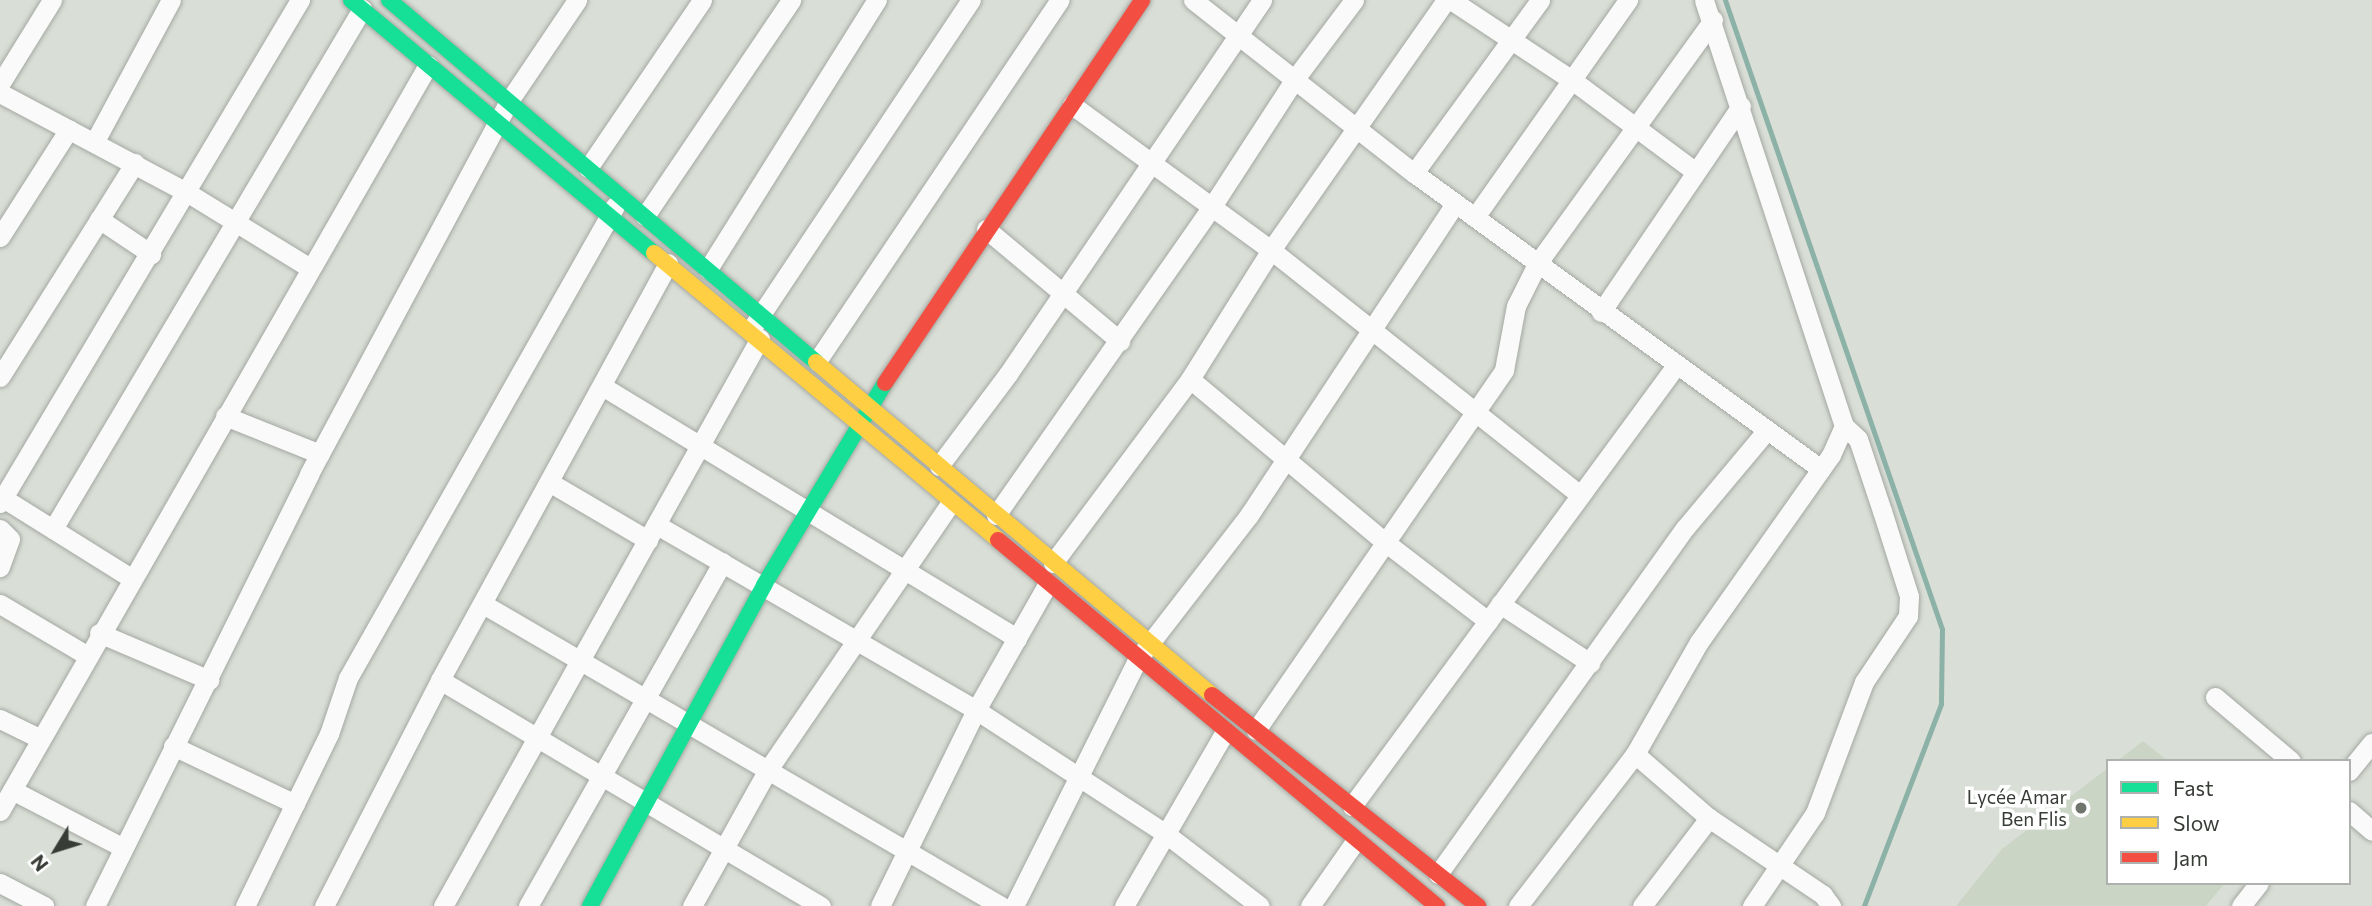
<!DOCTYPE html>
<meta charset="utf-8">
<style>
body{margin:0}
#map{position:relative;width:2372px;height:906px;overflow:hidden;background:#d9ded6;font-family:Commissioner,sans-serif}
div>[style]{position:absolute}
.built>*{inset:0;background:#cbd5c6}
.stream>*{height:5px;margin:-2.5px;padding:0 2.5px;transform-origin:2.5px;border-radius:2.5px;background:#8cb2a8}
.roads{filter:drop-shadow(0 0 2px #a4a8a2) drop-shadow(0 0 2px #a4a8a2)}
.street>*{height:19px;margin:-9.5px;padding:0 9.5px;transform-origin:9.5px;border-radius:9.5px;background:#f9faf9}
.fast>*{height:16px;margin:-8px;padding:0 8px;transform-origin:8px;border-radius:8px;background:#16e098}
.slow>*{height:16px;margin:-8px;padding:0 8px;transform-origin:8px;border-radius:8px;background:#ffcf43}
.jam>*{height:16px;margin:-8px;padding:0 8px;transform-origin:8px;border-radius:8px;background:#f24e42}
.dots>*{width:19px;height:19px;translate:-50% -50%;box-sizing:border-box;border:4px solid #fff;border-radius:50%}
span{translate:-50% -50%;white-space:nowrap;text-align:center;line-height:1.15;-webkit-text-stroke:7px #fff;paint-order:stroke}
.poi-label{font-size:19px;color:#373c36}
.right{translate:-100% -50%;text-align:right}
.legend{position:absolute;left:2106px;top:759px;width:245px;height:126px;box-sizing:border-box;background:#fff;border:2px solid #afb1af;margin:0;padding:9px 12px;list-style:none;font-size:21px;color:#373c36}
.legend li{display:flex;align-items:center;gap:14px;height:35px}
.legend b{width:35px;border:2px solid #afb1af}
.north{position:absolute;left:21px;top:815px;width:70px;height:70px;-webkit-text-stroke:5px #fff;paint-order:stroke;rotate:232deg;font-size:19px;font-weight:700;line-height:28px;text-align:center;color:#373c36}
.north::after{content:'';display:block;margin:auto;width:24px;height:32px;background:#373c36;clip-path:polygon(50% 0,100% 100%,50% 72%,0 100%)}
</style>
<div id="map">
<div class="built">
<div style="clip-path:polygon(2143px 741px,2168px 761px,2117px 761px)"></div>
<div style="clip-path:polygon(2108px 768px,2108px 883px,2225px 883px,2206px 906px,1956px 906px,2002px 849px)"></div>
</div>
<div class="stream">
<div style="left:1725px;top:0;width:665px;rotate:70.97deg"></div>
<div style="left:1942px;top:629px;width:75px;rotate:90.8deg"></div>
<div style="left:1941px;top:704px;width:216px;rotate:110.9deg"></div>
</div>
<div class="roads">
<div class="street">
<div style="left:1193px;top:0;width:281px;rotate:38.1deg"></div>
<div style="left:1414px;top:173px;width:503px;rotate:36.03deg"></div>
<div style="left:1451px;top:0;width:145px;rotate:33.5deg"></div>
<div style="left:1572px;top:80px;width:154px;rotate:36.6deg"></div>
<div style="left:0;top:84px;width:99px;rotate:-58.2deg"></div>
<div style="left:0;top:93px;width:213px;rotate:28deg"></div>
<div style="left:188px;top:193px;width:143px;rotate:31.6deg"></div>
<div style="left:1072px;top:105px;width:246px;rotate:36.1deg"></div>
<div style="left:1271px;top:250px;width:393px;rotate:38.4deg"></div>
<div style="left:95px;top:141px;width:160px;rotate:-61.7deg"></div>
<div style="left:588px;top:168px;width:203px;rotate:-55.8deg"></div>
<div style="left:1414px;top:173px;width:214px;rotate:-53.9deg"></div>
<div style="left:645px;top:216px;width:261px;rotate:-55.9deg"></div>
<div style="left:1475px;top:217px;width:266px;rotate:-54.8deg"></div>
<div style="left:99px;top:219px;width:63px;rotate:33.9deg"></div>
<div style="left:986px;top:229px;width:175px;rotate:39.9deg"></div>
<div style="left:0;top:237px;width:128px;rotate:-57.4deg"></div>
<div style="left:708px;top:269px;width:318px;rotate:-57.9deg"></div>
<div style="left:1601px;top:312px;width:249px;rotate:-55.8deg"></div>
<div style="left:754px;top:325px;width:391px;rotate:-56.3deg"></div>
<div style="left:817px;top:361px;width:435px;rotate:-56.1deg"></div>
<div style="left:0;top:377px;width:253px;rotate:-57.8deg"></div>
<div style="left:1190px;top:379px;width:254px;rotate:39.9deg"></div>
<div style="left:1385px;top:542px;width:130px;rotate:37.5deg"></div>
<div style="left:602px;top:386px;width:486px;rotate:31.3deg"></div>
<div style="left:225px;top:416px;width:102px;rotate:21.8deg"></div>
<div style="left:939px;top:466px;width:115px;rotate:-53.1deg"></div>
<div style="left:1008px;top:374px;width:452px;rotate:-55.8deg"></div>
<div style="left:549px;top:482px;width:115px;rotate:30.4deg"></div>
<div style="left:3px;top:498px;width:151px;rotate:32deg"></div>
<div style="left:0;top:503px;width:586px;rotate:-59.19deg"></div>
<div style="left:996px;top:515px;width:375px;rotate:-55deg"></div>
<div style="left:1211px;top:208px;width:153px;rotate:-57deg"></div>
<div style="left:1294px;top:80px;width:100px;rotate:-53.1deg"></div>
<div style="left:657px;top:525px;width:369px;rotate:30.1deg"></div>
<div style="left:976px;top:710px;width:227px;rotate:33.1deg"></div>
<div style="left:1166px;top:834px;width:118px;rotate:37.5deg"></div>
<div style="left:0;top:529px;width:14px;rotate:45deg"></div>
<div style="left:10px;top:539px;width:30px;rotate:110deg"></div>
<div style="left:53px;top:529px;width:605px;rotate:-59.28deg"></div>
<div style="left:1053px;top:563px;width:229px;rotate:-53.3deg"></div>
<div style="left:1190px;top:379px;width:152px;rotate:-57.9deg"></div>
<div style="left:1271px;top:250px;width:305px;rotate:-55deg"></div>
<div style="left:0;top:604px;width:102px;rotate:30.6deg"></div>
<div style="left:483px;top:604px;width:600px;rotate:30.24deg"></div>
<div style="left:1500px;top:604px;width:108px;rotate:33.2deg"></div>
<div style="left:99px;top:633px;width:120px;rotate:23.1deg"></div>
<div style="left:440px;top:680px;width:443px;rotate:30.7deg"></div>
<div style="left:2215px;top:697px;width:99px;rotate:40.1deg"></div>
<div style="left:0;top:719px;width:43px;rotate:26deg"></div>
<div style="left:1256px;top:730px;width:437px;rotate:-55.4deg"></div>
<div style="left:1504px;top:370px;width:65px;rotate:-79.4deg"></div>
<div style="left:1516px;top:306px;width:47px;rotate:-63.4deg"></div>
<div style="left:1537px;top:264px;width:301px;rotate:-54.2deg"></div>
<div style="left:173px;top:746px;width:135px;rotate:25.4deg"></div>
<div style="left:1635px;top:754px;width:98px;rotate:40.9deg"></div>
<div style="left:1709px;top:818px;width:138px;rotate:34deg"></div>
<div style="left:1823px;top:895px;width:14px;rotate:54deg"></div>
<div style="left:2349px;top:771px;width:36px;rotate:-51deg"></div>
<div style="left:12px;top:790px;width:124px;rotate:27.4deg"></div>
<div style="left:1352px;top:806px;width:545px;rotate:-53.66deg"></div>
<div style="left:0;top:811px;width:860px;rotate:-60.16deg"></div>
<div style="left:2349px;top:811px;width:30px;rotate:41deg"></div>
<div style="left:1438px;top:874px;width:425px;rotate:-54.5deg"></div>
<div style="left:1685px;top:528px;width:128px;rotate:-50.1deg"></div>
<div style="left:0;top:883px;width:50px;rotate:27.6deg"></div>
<div style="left:95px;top:906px;width:482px;rotate:-63.6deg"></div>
<div style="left:309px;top:474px;width:423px;rotate:-61.8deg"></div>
<div style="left:509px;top:101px;width:122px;rotate:-56deg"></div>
<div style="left:245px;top:906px;width:191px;rotate:-64deg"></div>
<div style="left:329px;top:734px;width:59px;rotate:-71.3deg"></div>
<div style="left:348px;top:678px;width:542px;rotate:-60.5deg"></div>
<div style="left:324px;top:906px;width:254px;rotate:-62.8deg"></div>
<div style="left:440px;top:680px;width:475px;rotate:-61.3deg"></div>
<div style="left:443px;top:906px;width:650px;rotate:-60.83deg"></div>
<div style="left:528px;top:906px;width:395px;rotate:-60.5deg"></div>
<div style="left:692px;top:906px;width:154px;rotate:-60.9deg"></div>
<div style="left:767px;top:771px;width:324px;rotate:-55.6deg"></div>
<div style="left:880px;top:906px;width:218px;rotate:-63.9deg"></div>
<div style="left:976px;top:710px;width:144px;rotate:-60.4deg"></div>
<div style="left:1014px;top:906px;width:275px;rotate:-63.4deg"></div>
<div style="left:1137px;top:660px;width:183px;rotate:-52.3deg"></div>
<div style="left:1249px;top:515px;width:373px;rotate:-56.5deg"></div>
<div style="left:1124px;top:906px;width:201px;rotate:-59.9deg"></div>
<div style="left:1310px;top:906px;width:80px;rotate:-55.1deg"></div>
<div style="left:1518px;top:906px;width:192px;rotate:-52.4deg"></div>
<div style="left:1635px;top:754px;width:129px;rotate:-60.3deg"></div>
<div style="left:1699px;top:642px;width:229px;rotate:-54.8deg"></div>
<div style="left:1831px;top:455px;width:32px;rotate:-66deg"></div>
<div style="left:1844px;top:426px;width:448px;rotate:-108.2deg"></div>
<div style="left:1642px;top:906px;width:111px;rotate:-52.7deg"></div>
<div style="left:1752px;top:906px;width:112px;rotate:-55.9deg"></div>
<div style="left:1815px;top:813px;width:140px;rotate:-69.5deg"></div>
<div style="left:1864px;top:682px;width:79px;rotate:-56.3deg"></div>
<div style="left:1908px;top:616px;width:20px;rotate:-87deg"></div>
<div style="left:1909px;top:596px;width:89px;rotate:-107.6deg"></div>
<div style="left:1882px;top:511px;width:76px;rotate:-108.4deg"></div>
<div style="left:1858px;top:439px;width:19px;rotate:-137deg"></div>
<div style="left:2241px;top:906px;width:29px;rotate:-52deg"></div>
</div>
<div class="fast">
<div style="left:351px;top:0;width:395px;rotate:39.9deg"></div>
<div style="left:389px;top:0;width:560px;rotate:40.29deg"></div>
<div style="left:590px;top:906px;width:365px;rotate:-61.5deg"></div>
<div style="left:764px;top:585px;width:235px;rotate:-59.1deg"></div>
</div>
<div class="slow">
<div style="left:654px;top:253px;width:448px;rotate:39.8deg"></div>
<div style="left:816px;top:362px;width:517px;rotate:40.06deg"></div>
</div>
<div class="jam">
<div style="left:885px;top:383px;width:461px;rotate:-56.1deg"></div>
<div style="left:998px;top:540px;width:572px;rotate:39.82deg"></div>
<div style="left:1212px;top:695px;width:340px;rotate:38.4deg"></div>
</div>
</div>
<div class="dots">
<div style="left:2081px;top:808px;background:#70756e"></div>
</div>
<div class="poi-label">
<span class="right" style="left:2067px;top:808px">Lycée Amar<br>Ben Flis</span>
</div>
<ul class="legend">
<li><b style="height:9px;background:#16e098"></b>Fast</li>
<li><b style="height:9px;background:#ffcf43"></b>Slow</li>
<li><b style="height:9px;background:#f24e42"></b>Jam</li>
</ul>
<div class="north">N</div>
</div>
